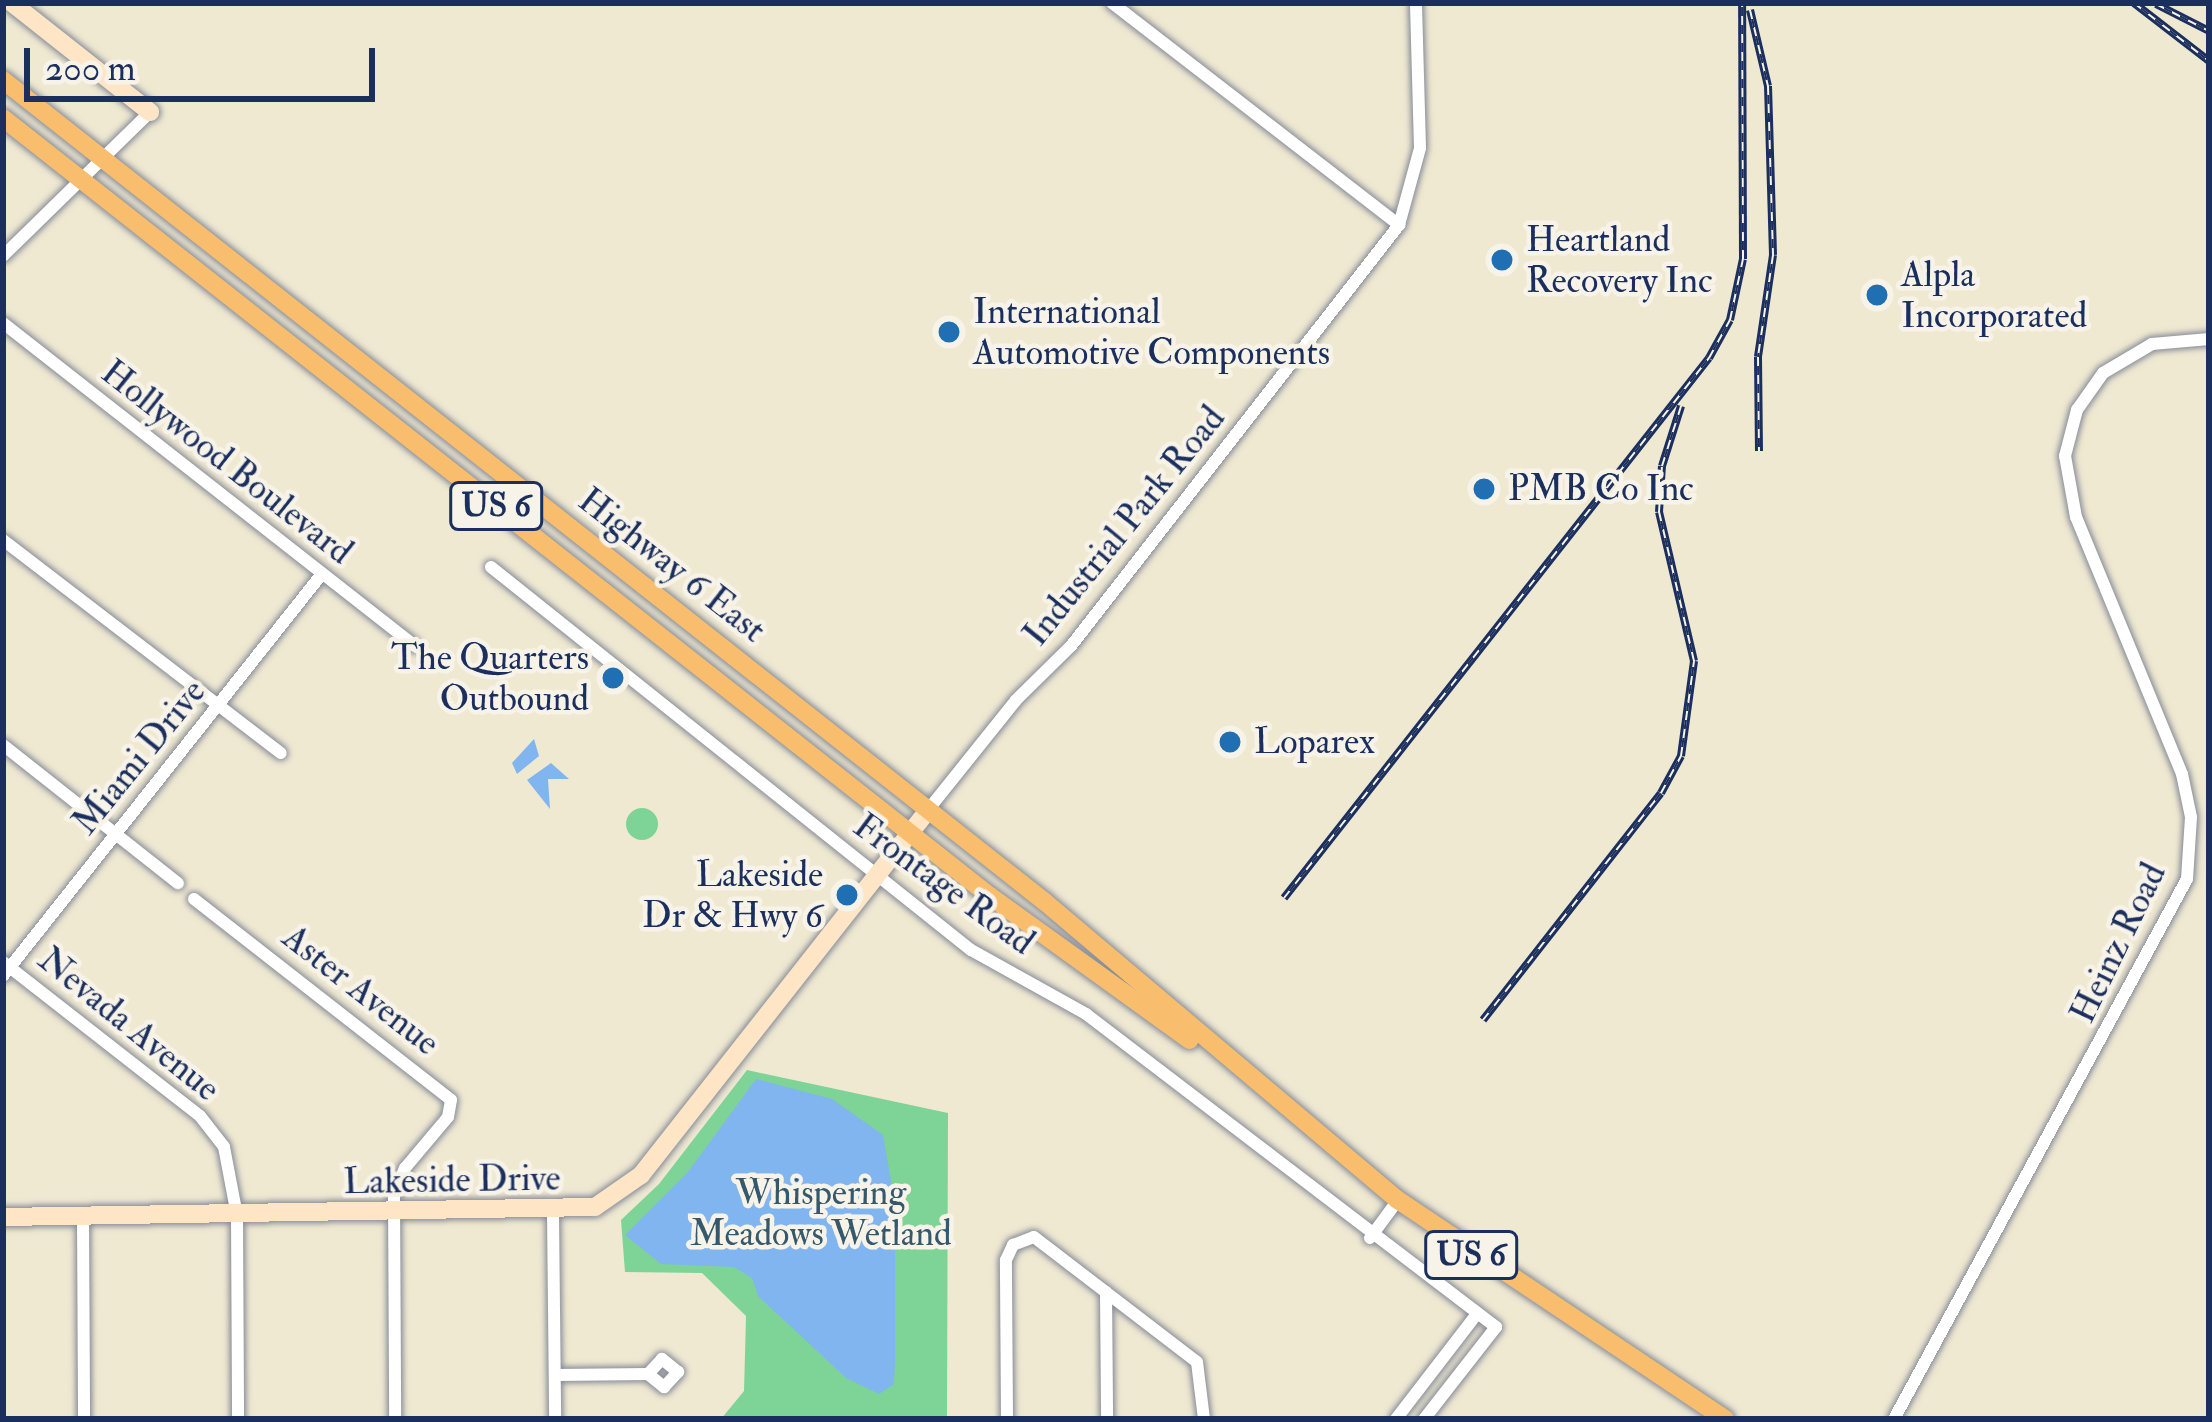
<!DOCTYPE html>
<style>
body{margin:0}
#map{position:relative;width:2212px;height:1422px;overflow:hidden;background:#f0e9d2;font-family:"IM FELL Double Pica",serif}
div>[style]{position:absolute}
.green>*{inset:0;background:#7ed397}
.round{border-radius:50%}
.water>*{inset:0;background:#81b5ef}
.roads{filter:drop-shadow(0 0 3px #868c98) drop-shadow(0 0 3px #868c98)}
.street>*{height:12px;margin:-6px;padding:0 6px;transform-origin:6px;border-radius:6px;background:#fff}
.secondary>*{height:18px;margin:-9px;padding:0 9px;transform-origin:9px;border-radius:9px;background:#fde5c5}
.primary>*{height:18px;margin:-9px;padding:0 9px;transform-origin:9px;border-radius:9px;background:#f9be6d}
.rail>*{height:8px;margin-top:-4px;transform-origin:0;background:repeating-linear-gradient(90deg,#f7f3e8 0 9px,#1b2f5e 0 18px);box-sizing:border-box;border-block:3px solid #1b2f5e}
.dots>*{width:33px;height:33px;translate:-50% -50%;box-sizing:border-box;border:6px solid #f7f3e8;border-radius:50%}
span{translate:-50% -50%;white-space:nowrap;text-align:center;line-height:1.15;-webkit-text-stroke:9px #f7f3e8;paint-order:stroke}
.shield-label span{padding:3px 9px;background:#f7f3e8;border:3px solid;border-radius:9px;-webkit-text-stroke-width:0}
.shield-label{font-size:33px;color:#1b2f5e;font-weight:700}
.poi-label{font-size:36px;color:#1b2f5e}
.left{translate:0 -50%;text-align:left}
.right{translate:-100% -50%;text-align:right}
.street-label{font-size:36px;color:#1b2f5e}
.park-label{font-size:36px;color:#34586c}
.frame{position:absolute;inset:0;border:6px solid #1b2f5e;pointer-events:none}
.scale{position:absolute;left:24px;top:48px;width:351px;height:54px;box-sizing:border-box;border:6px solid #1b2f5e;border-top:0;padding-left:15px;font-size:36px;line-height:42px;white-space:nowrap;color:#1b2f5e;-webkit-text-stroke:9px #f7f3e8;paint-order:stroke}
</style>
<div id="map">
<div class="green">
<div class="round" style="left:626px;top:808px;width:32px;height:32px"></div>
<div style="clip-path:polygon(747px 1070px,948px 1113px,947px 1419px,721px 1419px,744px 1391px,746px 1316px,702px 1273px,625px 1272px,621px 1220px,659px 1184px)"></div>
</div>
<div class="water">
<div style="clip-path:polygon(534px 739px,539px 756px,517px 774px,512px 763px)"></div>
<div style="clip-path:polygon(551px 763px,569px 779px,548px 779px,550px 809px,527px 780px)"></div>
<div style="clip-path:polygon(756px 1079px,832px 1099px,883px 1135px,895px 1204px,895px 1361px,894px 1384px,879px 1394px,846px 1378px,758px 1296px,752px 1278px,734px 1267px,661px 1264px,625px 1235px,688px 1172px)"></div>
</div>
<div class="roads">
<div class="street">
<div style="left:1112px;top:3px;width:363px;rotate:37.7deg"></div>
<div style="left:3px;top:256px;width:206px;rotate:-44.4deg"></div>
<div style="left:3px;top:323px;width:524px;rotate:38.1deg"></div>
<div style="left:3px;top:540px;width:350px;rotate:37.5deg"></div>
<div style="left:491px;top:567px;width:614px;rotate:38.59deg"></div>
<div style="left:971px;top:950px;width:132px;rotate:29.1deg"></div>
<div style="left:1086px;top:1014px;width:516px;rotate:37.36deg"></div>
<div style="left:1496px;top:1327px;width:117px;rotate:128deg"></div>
<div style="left:3px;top:745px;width:223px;rotate:38.3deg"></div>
<div style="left:928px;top:810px;width:141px;rotate:-51.3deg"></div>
<div style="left:1016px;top:700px;width:77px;rotate:-44.5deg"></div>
<div style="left:1071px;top:646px;width:534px;rotate:-52.08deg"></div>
<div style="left:1399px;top:225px;width:80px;rotate:-74.7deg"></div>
<div style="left:1420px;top:148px;width:145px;rotate:-91.6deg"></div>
<div style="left:194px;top:899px;width:326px;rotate:38deg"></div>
<div style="left:451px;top:1100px;width:17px;rotate:100deg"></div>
<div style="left:448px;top:1117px;width:67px;rotate:130.1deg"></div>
<div style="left:405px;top:1168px;width:28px;rotate:113deg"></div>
<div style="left:394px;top:1194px;width:225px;rotate:89.7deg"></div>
<div style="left:3px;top:962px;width:250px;rotate:38deg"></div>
<div style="left:200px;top:1116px;width:39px;rotate:52deg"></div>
<div style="left:224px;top:1147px;width:69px;rotate:79.2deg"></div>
<div style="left:237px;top:1215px;width:204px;rotate:89.7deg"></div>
<div style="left:3px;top:976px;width:512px;rotate:-51.58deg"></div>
<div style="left:553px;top:1213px;width:206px;rotate:89.4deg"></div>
<div style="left:83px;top:1216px;width:203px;rotate:89.7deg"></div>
<div style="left:1370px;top:1238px;width:47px;rotate:-53.6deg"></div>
<div style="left:1106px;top:1292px;width:127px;rotate:89.5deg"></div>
<div style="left:555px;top:1375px;width:93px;rotate:-0.6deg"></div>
<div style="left:648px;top:1374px;width:21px;rotate:39deg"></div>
<div style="left:664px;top:1387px;width:21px;rotate:-47deg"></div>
<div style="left:678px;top:1372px;width:21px;rotate:-141deg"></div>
<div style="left:662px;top:1359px;width:21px;rotate:133deg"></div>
<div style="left:1007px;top:1419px;width:159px;rotate:-90.4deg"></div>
<div style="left:1006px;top:1260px;width:17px;rotate:-65deg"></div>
<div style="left:1013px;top:1245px;width:22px;rotate:-21deg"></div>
<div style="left:1034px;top:1237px;width:205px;rotate:37.5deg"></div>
<div style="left:1197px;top:1362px;width:57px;rotate:83deg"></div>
<div style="left:1396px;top:1419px;width:133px;rotate:-52.4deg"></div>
<div style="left:1894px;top:1419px;width:614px;rotate:-61.52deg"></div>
<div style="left:2187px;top:879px;width:62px;rotate:-86.3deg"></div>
<div style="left:2191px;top:817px;width:44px;rotate:-101.8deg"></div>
<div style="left:2182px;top:774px;width:278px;rotate:-112.4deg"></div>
<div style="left:2076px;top:517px;width:62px;rotate:-100.2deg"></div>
<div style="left:2065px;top:456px;width:48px;rotate:-75.4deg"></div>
<div style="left:2077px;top:410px;width:45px;rotate:-54.9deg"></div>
<div style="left:2103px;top:373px;width:57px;rotate:-30.6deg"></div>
<div style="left:2152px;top:344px;width:57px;rotate:-5deg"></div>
</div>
<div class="secondary">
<div style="left:12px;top:3px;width:176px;rotate:38.3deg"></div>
<div style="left:3px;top:1217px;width:592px;rotate:-0.97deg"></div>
<div style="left:595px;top:1207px;width:56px;rotate:-34.8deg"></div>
<div style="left:641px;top:1175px;width:464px;rotate:-51.8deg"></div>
</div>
<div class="primary">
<div style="left:3px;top:80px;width:1327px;rotate:38.27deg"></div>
<div style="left:1045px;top:902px;width:462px;rotate:40.2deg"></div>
<div style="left:1398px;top:1200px;width:394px;rotate:33.8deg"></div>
<div style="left:3px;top:118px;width:1257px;rotate:38.25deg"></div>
<div style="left:990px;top:896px;width:246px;rotate:35.8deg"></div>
</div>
</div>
<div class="rail">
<div style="left:2134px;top:3px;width:95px;rotate:37.7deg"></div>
<div style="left:2156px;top:4px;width:59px;rotate:27deg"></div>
<div style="left:1750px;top:10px;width:78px;rotate:76.7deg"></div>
<div style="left:1768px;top:86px;width:169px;rotate:88.3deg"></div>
<div style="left:1773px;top:255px;width:103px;rotate:98.4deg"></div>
<div style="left:1758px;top:357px;width:94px;rotate:89.4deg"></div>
<div style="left:1284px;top:898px;width:687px;rotate:-51.8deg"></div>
<div style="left:1709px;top:358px;width:43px;rotate:-61.1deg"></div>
<div style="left:1730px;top:320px;width:62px;rotate:-78deg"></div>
<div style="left:1743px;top:259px;width:256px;rotate:-90.2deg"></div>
<div style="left:1483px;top:1020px;width:288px;rotate:-51.9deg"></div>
<div style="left:1661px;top:793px;width:42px;rotate:-61.6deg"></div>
<div style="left:1681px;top:756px;width:96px;rotate:-82.2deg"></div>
<div style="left:1694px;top:661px;width:153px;rotate:-103.2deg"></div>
<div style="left:1659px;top:512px;width:46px;rotate:-86.3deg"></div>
<div style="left:1662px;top:466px;width:63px;rotate:-72.4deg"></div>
</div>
<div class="dots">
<div style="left:1502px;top:260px;background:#1f6fb2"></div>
<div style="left:1877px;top:295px;background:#1f6fb2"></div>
<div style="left:949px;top:332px;background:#1f6fb2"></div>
<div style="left:1484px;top:489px;background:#1f6fb2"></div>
<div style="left:613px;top:678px;background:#1f6fb2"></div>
<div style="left:1230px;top:742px;background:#1f6fb2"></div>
<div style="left:847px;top:895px;background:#1f6fb2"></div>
</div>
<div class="shield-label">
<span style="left:496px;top:506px">US 6</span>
<span style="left:1471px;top:1255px">US 6</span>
</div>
<div class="poi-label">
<span class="left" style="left:1526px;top:260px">Heartland<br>Recovery Inc</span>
<span class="left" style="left:1901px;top:295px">Alpla<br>Incorporated</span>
<span class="left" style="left:973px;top:332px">International<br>Automotive Components</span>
<span class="left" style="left:1508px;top:489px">PMB Co Inc</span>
<span class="right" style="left:589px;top:678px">The Quarters<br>Outbound</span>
<span class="left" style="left:1254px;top:742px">Loparex</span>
<span class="right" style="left:823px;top:895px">Lakeside<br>Dr &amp; Hwy 6</span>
</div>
<div class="street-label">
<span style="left:227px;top:462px;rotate:38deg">Hollywood Boulevard</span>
<span style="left:1124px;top:526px;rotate:-51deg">Industrial Park Road</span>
<span style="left:672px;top:565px;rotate:38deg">Highway 6 East</span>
<span style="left:139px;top:757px;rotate:-51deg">Miami Drive</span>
<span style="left:944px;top:884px;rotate:36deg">Frontage Road</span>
<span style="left:2118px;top:943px;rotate:-64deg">Heinz Road</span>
<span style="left:361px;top:990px;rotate:38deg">Aster Avenue</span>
<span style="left:129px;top:1024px;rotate:39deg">Nevada Avenue</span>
<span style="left:452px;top:1180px;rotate:-1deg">Lakeside Drive</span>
</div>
<div class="park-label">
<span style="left:821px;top:1213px">Whispering<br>Meadows Wetland</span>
</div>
<div class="frame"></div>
<div class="scale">200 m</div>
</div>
